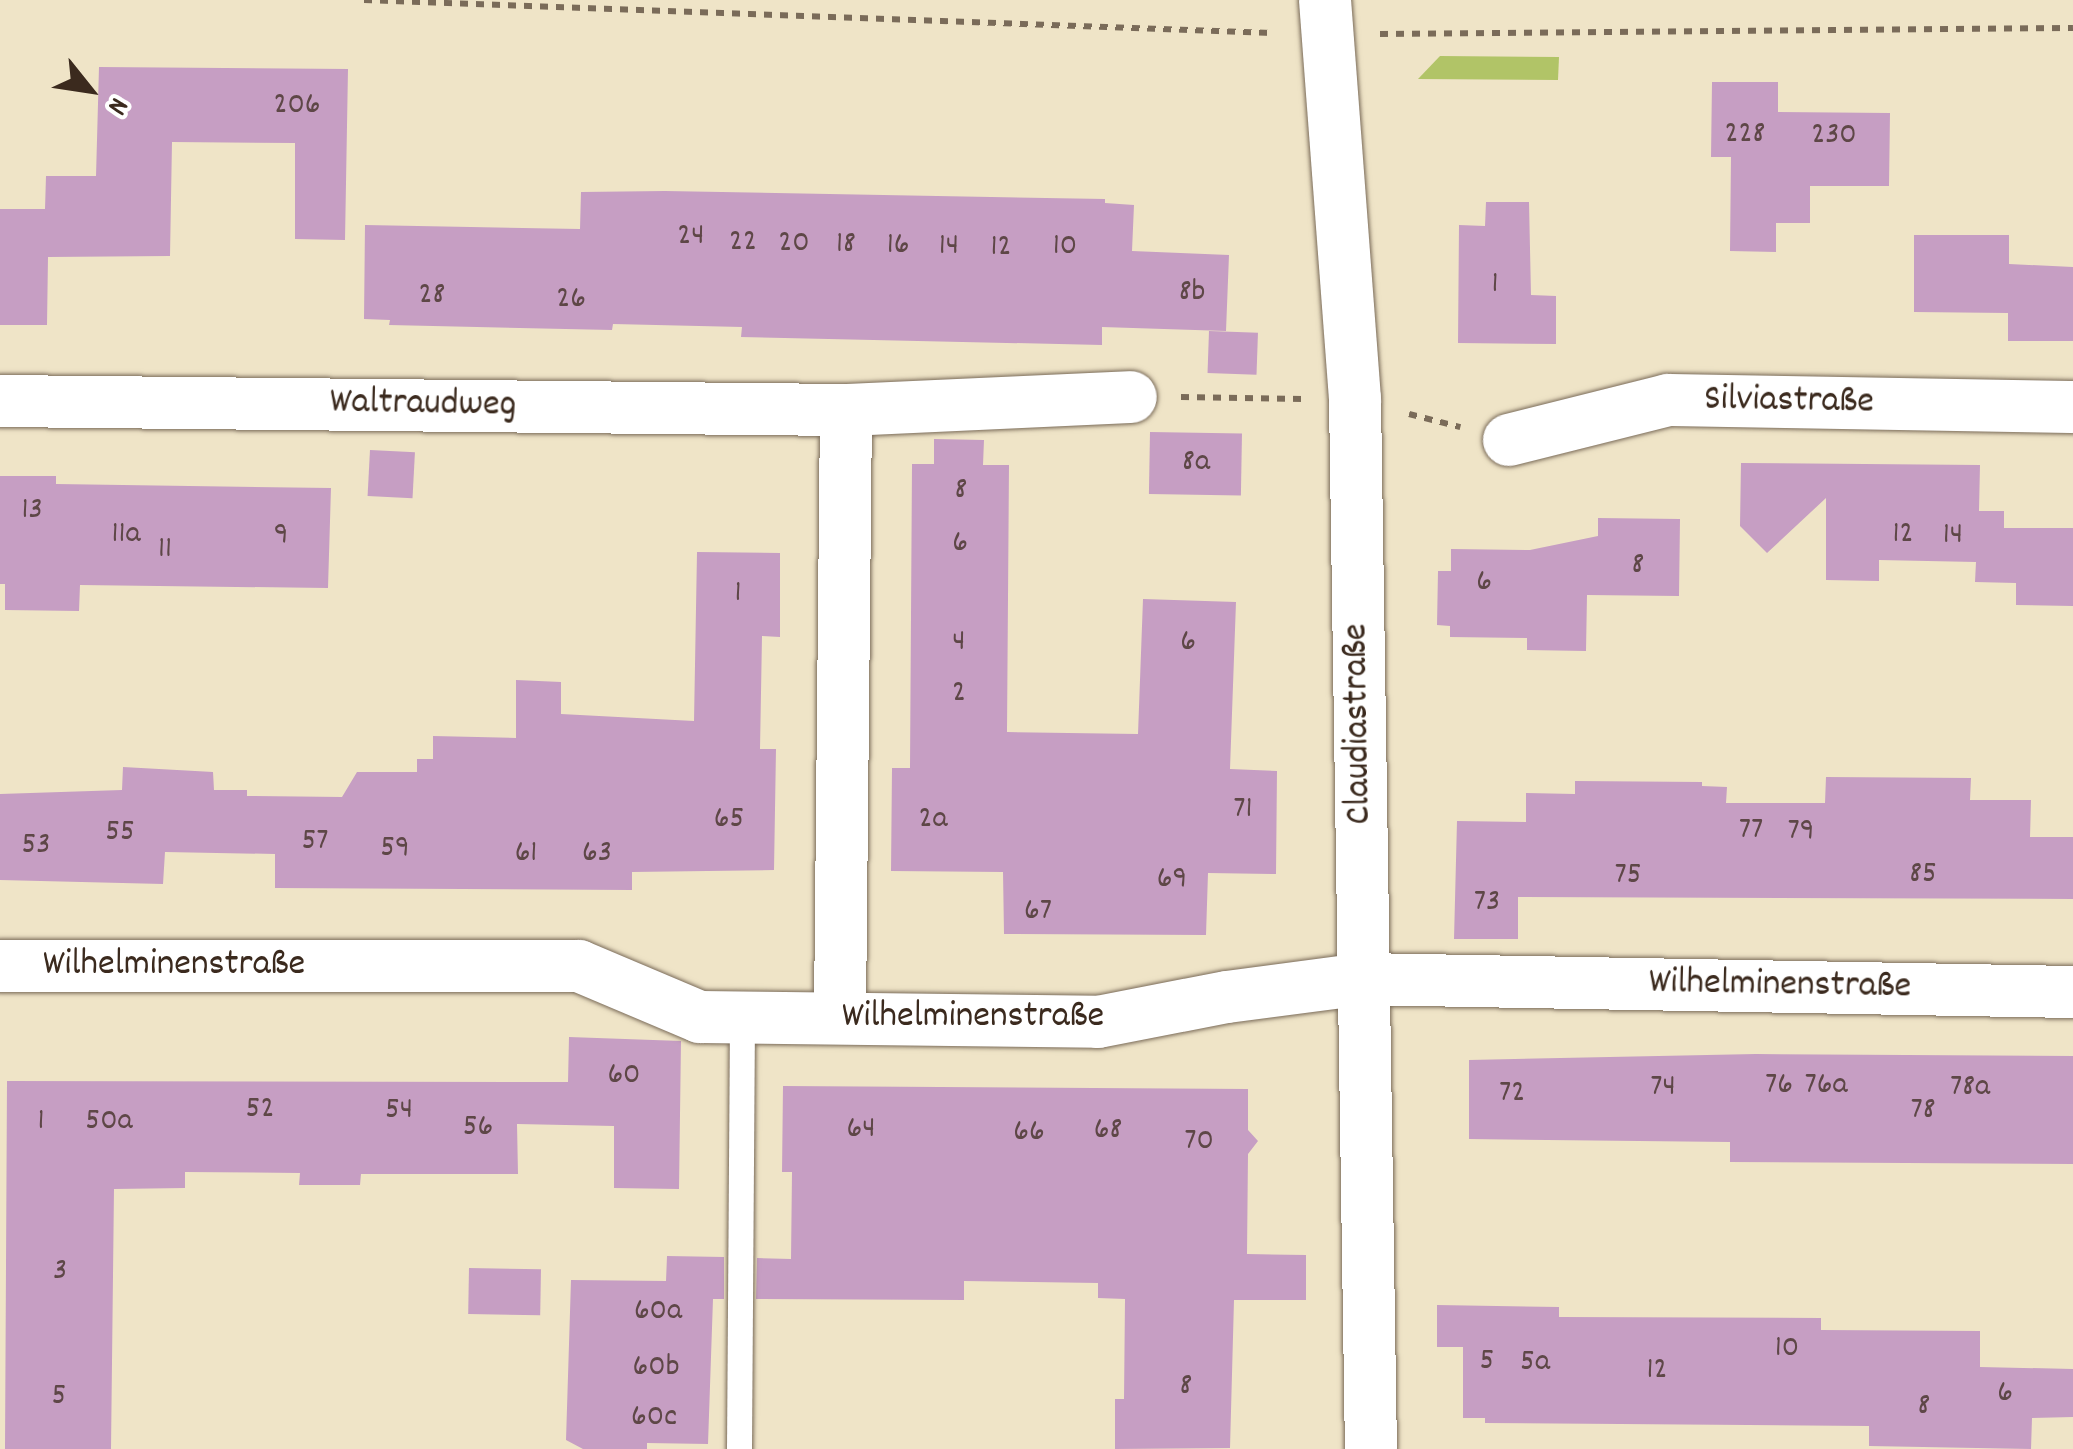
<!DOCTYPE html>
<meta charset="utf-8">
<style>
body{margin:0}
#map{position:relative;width:2073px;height:1449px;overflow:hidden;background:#efe4c7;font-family:Dekko,sans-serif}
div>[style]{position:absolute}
.green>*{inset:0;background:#b1c467}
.building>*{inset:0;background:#c69ec3;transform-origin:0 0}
.path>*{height:6px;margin-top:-3px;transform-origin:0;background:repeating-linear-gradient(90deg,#7a6b59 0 8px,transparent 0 16px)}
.roads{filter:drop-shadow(0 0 2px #7a6b59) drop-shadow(0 0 2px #7a6b59)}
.service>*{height:25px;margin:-12.5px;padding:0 12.5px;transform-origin:12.5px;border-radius:12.5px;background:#fff}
.minor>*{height:52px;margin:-26px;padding:0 26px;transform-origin:26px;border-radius:26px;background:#fff}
span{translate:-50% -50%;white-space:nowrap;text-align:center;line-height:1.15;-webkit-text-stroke:9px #fff;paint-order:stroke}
.number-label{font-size:32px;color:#5e4747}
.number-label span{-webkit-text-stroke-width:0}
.street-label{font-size:38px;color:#3b2a1e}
.north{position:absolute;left:40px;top:40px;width:100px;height:100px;-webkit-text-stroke:8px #fff;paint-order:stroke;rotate:120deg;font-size:28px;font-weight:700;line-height:40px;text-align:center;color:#3b2a1e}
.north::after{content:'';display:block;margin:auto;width:35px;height:45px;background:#3b2a1e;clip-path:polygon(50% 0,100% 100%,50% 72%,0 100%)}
</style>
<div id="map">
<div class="green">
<div style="clip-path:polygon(1440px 56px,1559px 57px,1558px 80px,1418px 79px)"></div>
</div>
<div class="building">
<div style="clip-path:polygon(99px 67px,348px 69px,345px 240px,295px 239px,295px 143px,172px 142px,170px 256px,48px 257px,47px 325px,0 325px,0 209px,45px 209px,46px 176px,96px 176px)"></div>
<div style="clip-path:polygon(1712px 82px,1778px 82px,1778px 112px,1890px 113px,1889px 186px,1810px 186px,1810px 223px,1776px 223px,1776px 252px,1730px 251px,1731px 157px,1711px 157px)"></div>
<div style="clip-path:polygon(665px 191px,1105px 199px,1105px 203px,1134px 205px,1132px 251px,1229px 255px,1226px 331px,1102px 327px,1102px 345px,741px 337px,742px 327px,613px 324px,612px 330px,389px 325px,390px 320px,364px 319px,365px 225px,580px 229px,581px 192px)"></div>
<div style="clip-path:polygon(1486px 202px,1529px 202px,1531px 295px,1556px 296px,1556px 344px,1458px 343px,1459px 225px,1485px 226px)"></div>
<div style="clip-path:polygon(1914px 235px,2009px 235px,2009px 264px,2073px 267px,2073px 341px,2008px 341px,2008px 313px,1914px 312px)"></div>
<div style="left:1209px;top:331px;width:49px;height:42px;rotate:2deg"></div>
<div style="left:1150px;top:432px;width:92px;height:62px;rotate:1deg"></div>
<div style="clip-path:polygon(934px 439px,984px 440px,983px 465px,1009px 465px,1007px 732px,1138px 734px,1143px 599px,1236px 602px,1230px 769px,1277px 771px,1276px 874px,1208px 873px,1206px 935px,1004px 934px,1003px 872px,891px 871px,892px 768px,910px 768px,912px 464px,934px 464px)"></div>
<div style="left:370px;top:450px;width:45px;height:46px;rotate:3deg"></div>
<div style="clip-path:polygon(1741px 463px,1980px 465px,1979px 511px,2004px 511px,2004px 528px,2073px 528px,2073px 606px,2016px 605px,2016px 583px,1975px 582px,1976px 562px,1879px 560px,1879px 581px,1826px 580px,1826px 498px,1767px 553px,1740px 526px)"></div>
<div style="clip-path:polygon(0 476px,56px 476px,56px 484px,331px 488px,328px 588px,80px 585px,79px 611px,5px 610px,5px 584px,0 584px)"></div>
<div style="clip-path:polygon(1598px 518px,1680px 519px,1679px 596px,1587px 595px,1586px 651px,1527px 650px,1527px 638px,1450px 637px,1450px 626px,1437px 625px,1438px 571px,1451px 571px,1451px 549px,1530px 550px,1598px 536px)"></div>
<div style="clip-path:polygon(697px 552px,780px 553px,780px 637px,762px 636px,760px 749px,776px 749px,774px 870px,632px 872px,632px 890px,275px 888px,275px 854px,165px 852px,163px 884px,0 880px,0 794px,122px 790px,123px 767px,213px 772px,214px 790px,247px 790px,247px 796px,342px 797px,357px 772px,417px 772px,417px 759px,433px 759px,433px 736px,516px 738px,516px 680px,561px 682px,561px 714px,694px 721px)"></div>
<div style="clip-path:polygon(1826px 777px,1971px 778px,1970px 800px,2031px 800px,2030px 837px,2073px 837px,2073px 899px,1518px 897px,1518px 939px,1454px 939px,1457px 821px,1526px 822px,1526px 793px,1575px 794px,1575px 781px,1702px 782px,1702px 786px,1727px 787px,1726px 803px,1825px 803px)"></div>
<div style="clip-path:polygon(569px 1037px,681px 1041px,679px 1189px,614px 1188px,614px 1126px,517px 1124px,518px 1174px,361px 1174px,360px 1185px,299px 1185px,300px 1173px,185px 1172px,185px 1188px,114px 1189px,111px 1449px,5px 1449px,7px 1081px,568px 1082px)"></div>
<div style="clip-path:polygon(1756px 1054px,2073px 1056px,2073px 1164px,1730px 1162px,1730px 1142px,1469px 1139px,1469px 1060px)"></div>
<div style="clip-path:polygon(783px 1086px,1248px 1089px,1248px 1130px,1258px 1141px,1248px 1154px,1247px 1254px,1306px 1255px,1306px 1300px,1234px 1300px,1230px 1448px,1115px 1449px,1115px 1399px,1124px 1399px,1125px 1299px,1098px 1298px,1098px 1283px,964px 1281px,964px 1300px,756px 1299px,757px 1258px,791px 1259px,792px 1172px,782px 1172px)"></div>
<div style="clip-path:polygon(667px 1256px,724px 1257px,724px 1299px,713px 1299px,708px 1444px,647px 1443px,647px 1449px,583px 1449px,566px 1440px,571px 1280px,666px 1281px)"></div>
<div style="left:469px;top:1268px;width:72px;height:46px;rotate:1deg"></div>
<div style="clip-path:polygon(1437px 1305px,1559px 1307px,1559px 1317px,1821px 1318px,1821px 1330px,1980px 1331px,1980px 1367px,2073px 1369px,2073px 1417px,2032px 1418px,2031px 1449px,1869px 1446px,1869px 1426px,1485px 1423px,1485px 1418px,1463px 1418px,1463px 1347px,1437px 1347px)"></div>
</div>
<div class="path">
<div style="left:364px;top:0;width:910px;rotate:2.08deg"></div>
<div style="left:1380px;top:34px;width:693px;rotate:-0.5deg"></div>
<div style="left:1181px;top:397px;width:122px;rotate:0.9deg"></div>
<div style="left:1409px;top:414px;width:53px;rotate:14.3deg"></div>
</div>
<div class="roads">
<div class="service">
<div style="left:739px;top:1449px;width:432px;rotate:-89.6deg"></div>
</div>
<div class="minor">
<div style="left:1325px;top:0;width:400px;rotate:85.7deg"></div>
<div style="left:1355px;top:399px;width:1050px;rotate:89.13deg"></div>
<div style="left:0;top:401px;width:846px;rotate:0.61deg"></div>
<div style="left:846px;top:410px;width:608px;rotate:90.57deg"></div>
<div style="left:846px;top:410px;width:285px;rotate:-2.6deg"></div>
<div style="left:1509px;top:440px;width:164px;rotate:-14.1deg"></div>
<div style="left:1668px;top:400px;width:405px;rotate:1deg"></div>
<div style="left:0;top:966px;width:579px"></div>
<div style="left:579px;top:966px;width:131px;rotate:22.9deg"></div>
<div style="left:700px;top:1017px;width:398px;rotate:0.7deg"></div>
<div style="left:1098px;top:1022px;width:131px;rotate:-11deg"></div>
<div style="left:1227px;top:997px;width:137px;rotate:-7.5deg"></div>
<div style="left:1363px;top:979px;width:710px;rotate:1.05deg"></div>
</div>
</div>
<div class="number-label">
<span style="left:297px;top:106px">206</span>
<span style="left:1745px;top:135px">228</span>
<span style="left:1834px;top:136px">230</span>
<span style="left:691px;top:237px">24</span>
<span style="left:743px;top:243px">22</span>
<span style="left:794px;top:244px">20</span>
<span style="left:846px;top:245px">18</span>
<span style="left:898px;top:246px">16</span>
<span style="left:949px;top:247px">14</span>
<span style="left:1065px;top:247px">10</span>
<span style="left:1001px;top:248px">12</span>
<span style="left:1495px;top:285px">1</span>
<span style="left:1192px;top:293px">8b</span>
<span style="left:432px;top:296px">28</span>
<span style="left:571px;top:300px">26</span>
<span style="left:1196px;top:463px">8a</span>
<span style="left:961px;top:491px">8</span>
<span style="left:32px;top:511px">13</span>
<span style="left:126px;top:535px">11a</span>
<span style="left:1903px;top:535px">12</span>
<span style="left:281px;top:536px">9</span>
<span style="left:1953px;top:536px">14</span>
<span style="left:960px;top:544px">6</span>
<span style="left:165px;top:550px">11</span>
<span style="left:1638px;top:566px">8</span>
<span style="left:1484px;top:583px">6</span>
<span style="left:738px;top:594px">1</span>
<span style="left:959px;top:643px">4</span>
<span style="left:1188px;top:643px">6</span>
<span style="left:959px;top:694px">2</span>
<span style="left:1243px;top:810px">71</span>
<span style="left:729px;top:820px">65</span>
<span style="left:933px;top:820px">2a</span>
<span style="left:1751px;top:831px">77</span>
<span style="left:1801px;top:832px">79</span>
<span style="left:120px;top:833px">55</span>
<span style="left:315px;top:842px">57</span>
<span style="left:36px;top:846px">53</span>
<span style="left:395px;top:849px">59</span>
<span style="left:526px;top:854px">61</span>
<span style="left:597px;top:854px">63</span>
<span style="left:1923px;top:875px">85</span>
<span style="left:1628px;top:876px">75</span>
<span style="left:1172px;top:880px">69</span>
<span style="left:1487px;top:903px">73</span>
<span style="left:1038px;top:912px">67</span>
<span style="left:624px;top:1076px">60</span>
<span style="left:1779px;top:1086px">76</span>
<span style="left:1826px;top:1086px">76a</span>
<span style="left:1663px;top:1088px">74</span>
<span style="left:1970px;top:1088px">78a</span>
<span style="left:1512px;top:1094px">72</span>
<span style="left:260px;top:1110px">52</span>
<span style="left:399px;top:1111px">54</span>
<span style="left:1923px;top:1111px">78</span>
<span style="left:41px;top:1122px">1</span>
<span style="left:109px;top:1122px">50a</span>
<span style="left:478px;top:1128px">56</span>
<span style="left:861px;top:1130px">64</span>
<span style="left:1108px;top:1131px">68</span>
<span style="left:1029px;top:1133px">66</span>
<span style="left:1199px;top:1142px">70</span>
<span style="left:60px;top:1272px">3</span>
<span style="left:658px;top:1312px">60a</span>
<span style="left:1787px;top:1349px">10</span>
<span style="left:1487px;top:1362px">5</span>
<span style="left:1535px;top:1363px">5a</span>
<span style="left:656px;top:1368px">60b</span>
<span style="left:1657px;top:1371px">12</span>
<span style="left:1186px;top:1387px">8</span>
<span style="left:2005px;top:1394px">6</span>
<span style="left:59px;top:1397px">5</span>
<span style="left:1924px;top:1407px">8</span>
<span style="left:654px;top:1418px">60c</span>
</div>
<div class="street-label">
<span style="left:1789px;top:402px;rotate:1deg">Silviastraße</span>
<span style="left:423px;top:405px;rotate:1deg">Waltraudweg</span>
<span style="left:1359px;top:724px;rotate:-91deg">Claudiastraße</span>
<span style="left:174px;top:966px">Wilhelminenstraße</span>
<span style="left:1780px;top:986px;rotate:1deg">Wilhelminenstraße</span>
<span style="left:973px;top:1018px">Wilhelminenstraße</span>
</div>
<div class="north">N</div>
</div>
